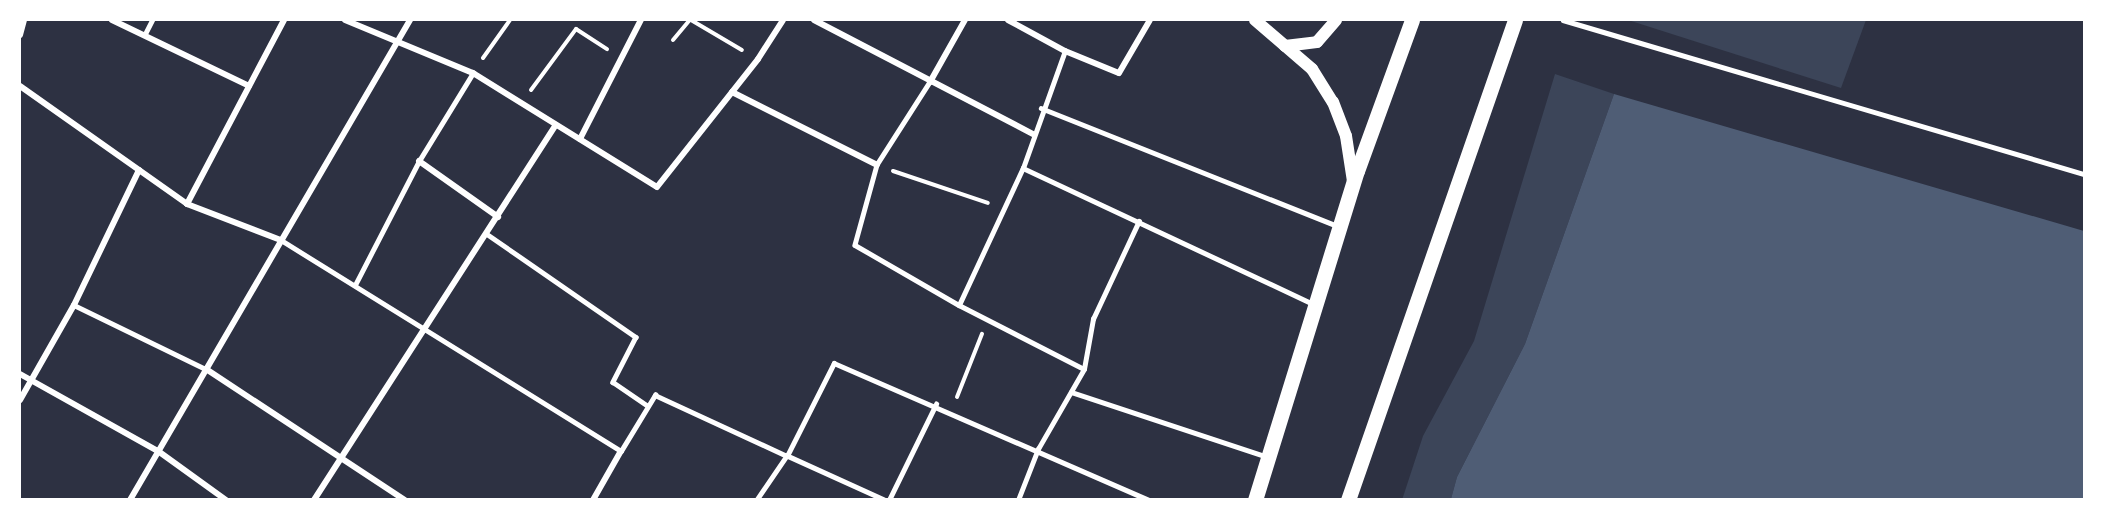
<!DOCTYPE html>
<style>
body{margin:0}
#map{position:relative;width:2104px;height:519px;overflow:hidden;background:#2d3142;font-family:"DejaVu Sans",sans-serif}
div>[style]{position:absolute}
.green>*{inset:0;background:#3c4559}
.water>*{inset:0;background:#4f5d75}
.path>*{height:4px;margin:-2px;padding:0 2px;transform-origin:2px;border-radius:2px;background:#fff}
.service>*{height:4.5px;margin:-2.25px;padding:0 2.25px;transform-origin:2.25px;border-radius:2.25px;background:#fff}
.minor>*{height:6px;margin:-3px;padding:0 3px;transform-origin:3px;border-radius:3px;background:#fff}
.secondary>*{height:12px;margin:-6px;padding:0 6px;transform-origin:6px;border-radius:6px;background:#fff}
.primary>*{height:15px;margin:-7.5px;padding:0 7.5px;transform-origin:7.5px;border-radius:7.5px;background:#fff}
span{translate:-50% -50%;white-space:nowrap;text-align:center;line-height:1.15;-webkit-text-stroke:4.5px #fff;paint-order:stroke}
.frame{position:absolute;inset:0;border:21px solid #fff;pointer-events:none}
</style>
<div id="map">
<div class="green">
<div style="clip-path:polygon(1628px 20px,1866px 20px,1841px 88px)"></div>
<div style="clip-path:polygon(1555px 74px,1614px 94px,1525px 344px,1457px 477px,1451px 499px,1402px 500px,1423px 436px,1474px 341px)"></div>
</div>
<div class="water">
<div style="clip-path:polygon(1614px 94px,2084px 231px,2084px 499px,1451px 499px,1457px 477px,1525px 344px)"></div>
</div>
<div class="path">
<div style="left:691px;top:20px;width:59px;rotate:30.5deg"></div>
<div style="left:673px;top:40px;width:26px;rotate:-50deg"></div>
<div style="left:483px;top:58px;width:47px;rotate:-54.6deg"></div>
<div style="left:531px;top:90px;width:76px;rotate:-53.6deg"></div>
<div style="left:576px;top:29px;width:37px;rotate:33deg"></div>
<div style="left:893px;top:171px;width:100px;rotate:18.6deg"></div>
<div style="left:957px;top:397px;width:68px;rotate:-68.4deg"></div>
</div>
<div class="service">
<div style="left:1563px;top:20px;width:543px;rotate:16.47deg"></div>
<div style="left:145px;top:34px;width:16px;rotate:-63deg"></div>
<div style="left:930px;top:82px;width:98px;rotate:122.6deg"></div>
<div style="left:877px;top:165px;width:83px;rotate:105.4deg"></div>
<div style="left:855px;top:245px;width:120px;rotate:30deg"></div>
<div style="left:959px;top:305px;width:140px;rotate:27.1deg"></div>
<div style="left:1041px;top:108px;width:319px;rotate:21.7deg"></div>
<div style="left:1023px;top:168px;width:320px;rotate:25.1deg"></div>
<div style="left:487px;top:234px;width:181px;rotate:34.7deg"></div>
<div style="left:636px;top:337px;width:51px;rotate:117.1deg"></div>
<div style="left:613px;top:382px;width:42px;rotate:34.4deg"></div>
<div style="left:281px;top:240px;width:400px;rotate:31.8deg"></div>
<div style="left:621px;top:451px;width:66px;rotate:-58.7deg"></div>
<div style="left:655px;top:395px;width:145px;rotate:24.8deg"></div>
<div style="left:787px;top:456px;width:53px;rotate:124.3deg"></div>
<div style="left:355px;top:285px;width:140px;rotate:-62.7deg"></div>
<div style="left:419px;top:161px;width:103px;rotate:-58.5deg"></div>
<div style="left:74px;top:305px;width:147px;rotate:25.9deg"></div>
<div style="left:959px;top:305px;width:151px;rotate:-65deg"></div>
<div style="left:1023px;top:168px;width:124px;rotate:-70.3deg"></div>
<div style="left:1071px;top:392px;width:204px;rotate:18.3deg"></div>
<div style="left:884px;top:500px;width:107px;rotate:-155.6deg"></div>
<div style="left:787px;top:456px;width:104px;rotate:-63.2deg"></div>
<div style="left:834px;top:363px;width:344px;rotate:23.5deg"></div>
<div style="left:889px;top:500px;width:107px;rotate:-63.9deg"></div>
<div style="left:1018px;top:500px;width:55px;rotate:-68.6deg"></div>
<div style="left:1038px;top:449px;width:92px;rotate:-60.1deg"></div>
<div style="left:1084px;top:369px;width:51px;rotate:-79.8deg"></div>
<div style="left:1093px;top:319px;width:108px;rotate:-64.9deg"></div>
</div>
<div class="minor">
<div style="left:112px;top:20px;width:152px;rotate:25.7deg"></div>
<div style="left:345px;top:20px;width:139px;rotate:22.5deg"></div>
<div style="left:473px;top:73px;width:216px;rotate:31.8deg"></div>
<div style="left:657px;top:187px;width:163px;rotate:-51.7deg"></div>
<div style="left:758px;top:59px;width:46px;rotate:-57.3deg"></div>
<div style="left:814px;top:20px;width:247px;rotate:27.5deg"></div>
<div style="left:1008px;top:20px;width:65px;rotate:28.5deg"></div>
<div style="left:1065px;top:51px;width:58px;rotate:22.2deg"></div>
<div style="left:1119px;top:73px;width:61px;rotate:-59.7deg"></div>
<div style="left:20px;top:35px;width:16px;rotate:-75deg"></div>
<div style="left:930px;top:82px;width:71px;rotate:-60.6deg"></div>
<div style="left:20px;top:86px;width:204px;rotate:35.2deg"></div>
<div style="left:187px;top:204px;width:101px;rotate:21deg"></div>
<div style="left:732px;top:92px;width:162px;rotate:26.7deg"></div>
<div style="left:580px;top:139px;width:134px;rotate:-62.9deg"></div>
<div style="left:419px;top:161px;width:97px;rotate:35.3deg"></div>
<div style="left:187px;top:204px;width:208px;rotate:-62.2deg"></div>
<div style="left:206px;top:369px;width:238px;rotate:33.4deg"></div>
<div style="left:20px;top:374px;width:158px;rotate:29.2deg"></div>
<div style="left:158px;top:451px;width:84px;rotate:35.8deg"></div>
<div style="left:20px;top:400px;width:109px;rotate:-60.4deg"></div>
<div style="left:74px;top:305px;width:150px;rotate:-64.3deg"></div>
<div style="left:130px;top:500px;width:556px;rotate:-59.74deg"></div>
<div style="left:314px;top:500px;width:446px;rotate:-57.2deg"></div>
<div style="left:593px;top:500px;width:56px;rotate:-60.3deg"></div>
</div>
<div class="secondary">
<div style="left:1255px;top:20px;width:75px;rotate:40.7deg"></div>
<div style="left:1312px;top:69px;width:39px;rotate:58deg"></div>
<div style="left:1333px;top:102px;width:36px;rotate:69deg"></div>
<div style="left:1346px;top:136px;width:46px;rotate:81.2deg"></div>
<div style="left:1285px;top:46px;width:32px;rotate:-7deg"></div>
<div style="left:1317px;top:42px;width:29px;rotate:-49deg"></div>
</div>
<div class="primary">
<div style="left:1255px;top:500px;width:344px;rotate:-72.8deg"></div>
<div style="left:1357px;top:171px;width:161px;rotate:-70deg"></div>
<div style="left:1348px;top:500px;width:508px;rotate:-70.82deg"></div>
</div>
<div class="frame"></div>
</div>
